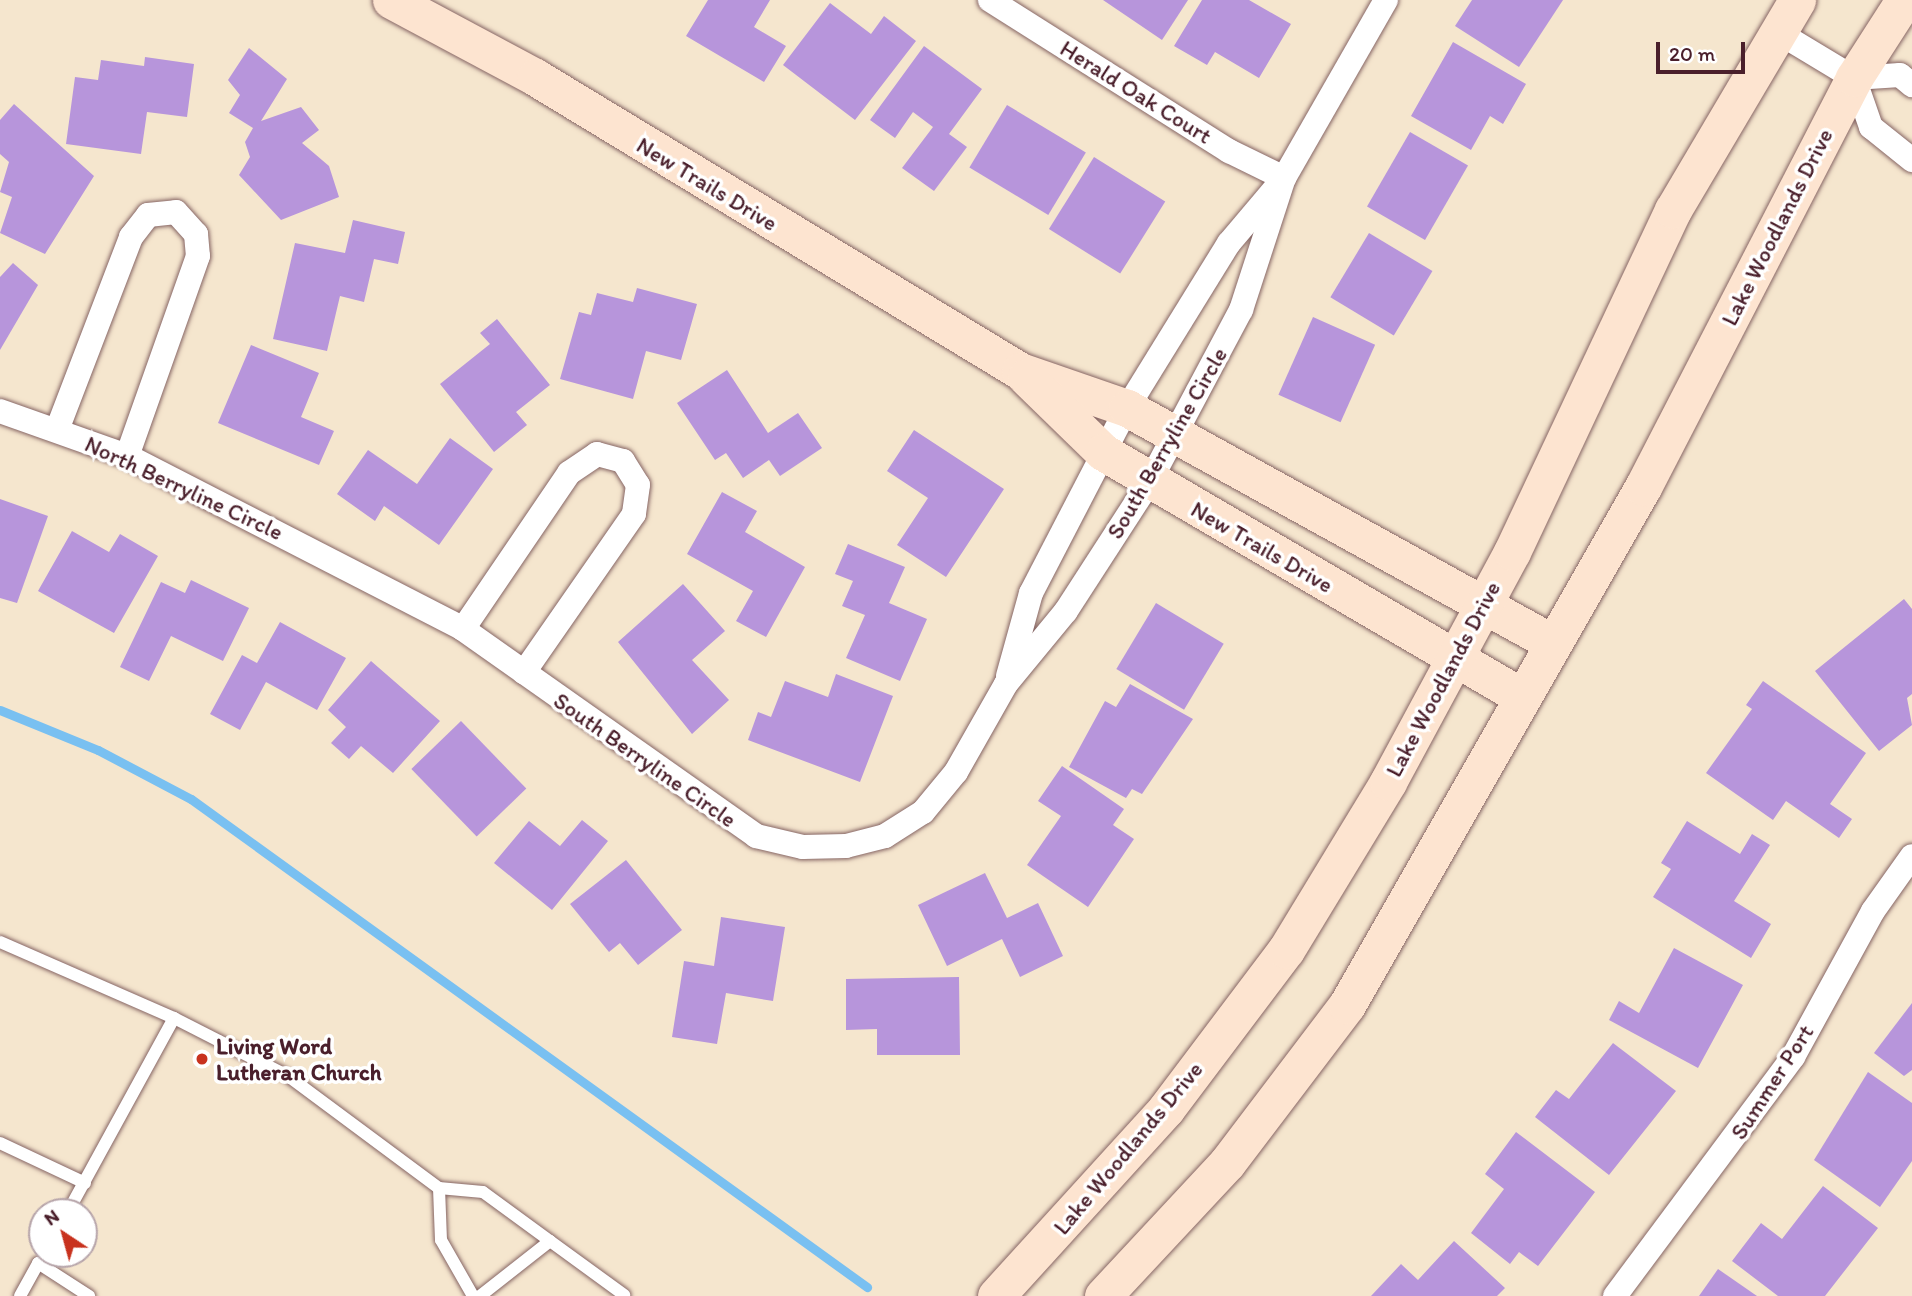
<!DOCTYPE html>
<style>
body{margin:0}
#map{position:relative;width:1912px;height:1296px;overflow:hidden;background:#f5e6ce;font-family:Itim,sans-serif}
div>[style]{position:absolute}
.stream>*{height:9px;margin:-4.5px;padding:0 4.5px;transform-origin:4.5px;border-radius:4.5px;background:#79c0f1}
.building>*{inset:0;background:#b795db;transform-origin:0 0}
.roads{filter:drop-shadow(0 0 2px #866564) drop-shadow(0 0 2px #866564)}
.lane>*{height:12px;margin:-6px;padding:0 6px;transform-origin:6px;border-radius:6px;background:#fff}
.street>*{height:24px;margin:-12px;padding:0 12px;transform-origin:12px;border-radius:12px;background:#fff}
.secondary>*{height:37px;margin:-18.5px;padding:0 18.5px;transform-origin:18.5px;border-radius:18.5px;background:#fde4d0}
.dots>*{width:19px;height:19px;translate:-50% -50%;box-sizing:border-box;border:4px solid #fff;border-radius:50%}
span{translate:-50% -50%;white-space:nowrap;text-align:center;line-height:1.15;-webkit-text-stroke:7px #fff;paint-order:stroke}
.street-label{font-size:23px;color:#4a1f2b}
.poi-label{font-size:23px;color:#4a1f2b;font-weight:700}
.left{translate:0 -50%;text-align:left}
.north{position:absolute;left:28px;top:1198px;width:70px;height:70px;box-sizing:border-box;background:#fff;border:2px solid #b7a5aa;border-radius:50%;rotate:324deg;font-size:19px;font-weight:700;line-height:28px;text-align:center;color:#4a1f2b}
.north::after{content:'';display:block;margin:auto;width:24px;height:32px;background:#c8321e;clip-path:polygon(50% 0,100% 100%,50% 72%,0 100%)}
.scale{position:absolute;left:1656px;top:42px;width:89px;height:32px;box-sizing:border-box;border:4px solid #4a1f2b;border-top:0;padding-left:9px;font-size:21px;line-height:24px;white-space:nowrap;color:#4a1f2b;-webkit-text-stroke:5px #fff;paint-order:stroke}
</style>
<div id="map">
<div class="stream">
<div style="left:0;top:710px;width:106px;rotate:22.2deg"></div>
<div style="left:98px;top:750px;width:105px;rotate:27.8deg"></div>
<div style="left:191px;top:799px;width:834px;rotate:35.83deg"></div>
</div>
<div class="building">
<div style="clip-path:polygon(708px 0,770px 0,754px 27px,786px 46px,764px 82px,686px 36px)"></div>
<div style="clip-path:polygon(1103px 0,1188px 0,1162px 40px)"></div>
<div style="clip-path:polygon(1202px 0,1249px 0,1291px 24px,1259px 78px,1215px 52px,1207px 65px,1174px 46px)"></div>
<div style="clip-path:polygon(1472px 0,1563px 0,1519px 67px,1455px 26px)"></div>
<div style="clip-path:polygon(830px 3px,871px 34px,884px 16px,916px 41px,855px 120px,783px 65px)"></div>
<div style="clip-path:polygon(1453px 42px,1526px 84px,1503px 124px,1490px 116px,1471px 150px,1411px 116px)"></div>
<div style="clip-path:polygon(924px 46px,982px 89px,949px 134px,967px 147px,934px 191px,902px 168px,933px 127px,913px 112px,895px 138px,870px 120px)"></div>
<div style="clip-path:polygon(249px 48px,287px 79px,261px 121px,301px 107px,319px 130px,302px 143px,329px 166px,339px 197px,281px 220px,239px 175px,250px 157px,245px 142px,253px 128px,229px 113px,240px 95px,228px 80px)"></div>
<div style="clip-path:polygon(145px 57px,194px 64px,187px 117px,147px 112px,141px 154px,66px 144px,75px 77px,98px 80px,101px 60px,144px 66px)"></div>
<div style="clip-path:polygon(14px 104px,94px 176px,45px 254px,0 233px,12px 197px,0 192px,9px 162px,0 154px,0 120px)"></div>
<div style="left:1007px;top:105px;width:92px;height:73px;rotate:31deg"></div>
<div style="left:1410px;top:132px;width:67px;height:86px;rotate:30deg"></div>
<div style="left:1094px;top:157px;width:84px;height:85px;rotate:32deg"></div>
<div style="clip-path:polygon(353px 220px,405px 232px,398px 264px,374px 259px,364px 302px,340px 296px,327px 351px,273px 339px,295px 243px,345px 253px)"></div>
<div style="left:1369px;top:233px;width:74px;height:75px;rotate:31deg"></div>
<div style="clip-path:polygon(13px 263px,38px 285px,0 350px,0 277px)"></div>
<div style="clip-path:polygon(637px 288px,697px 304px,681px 360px,646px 351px,633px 399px,560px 379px,579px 312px,591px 315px,597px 293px,633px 302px)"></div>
<div style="left:1313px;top:317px;width:68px;height:85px;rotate:24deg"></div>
<div style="clip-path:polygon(497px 319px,550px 385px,516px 412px,527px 425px,494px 452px,440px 384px,490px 344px,480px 333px)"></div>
<div style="clip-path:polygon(251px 345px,319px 373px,301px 417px,334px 431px,319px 465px,218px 423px)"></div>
<div style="clip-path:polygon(727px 370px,768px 433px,798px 413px,822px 448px,780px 476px,769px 460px,743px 478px,726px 453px,715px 460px,677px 403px)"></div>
<div style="clip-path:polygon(914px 430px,1004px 489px,946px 577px,897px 545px,928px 498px,887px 471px)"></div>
<div style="clip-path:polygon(450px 438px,493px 469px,439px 545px,384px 506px,375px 521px,337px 494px,368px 450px,417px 484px)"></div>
<div style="clip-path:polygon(722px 492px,757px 511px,745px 532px,805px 567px,766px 637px,736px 621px,753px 591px,687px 554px)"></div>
<div style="clip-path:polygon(0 499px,48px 516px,17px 603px,0 598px)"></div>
<div style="clip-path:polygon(72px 531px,109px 552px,120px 534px,158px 556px,114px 633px,38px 591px)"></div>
<div style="clip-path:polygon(848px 544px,905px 567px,889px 603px,927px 619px,900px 681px,846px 658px,865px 615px,842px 606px,853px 581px,835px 574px)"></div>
<div style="clip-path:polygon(191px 580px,249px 608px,223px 661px,171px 636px,149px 681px,120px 667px,161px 582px,185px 593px)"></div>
<div style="clip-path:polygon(683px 584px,725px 631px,692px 660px,729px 700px,692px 734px,618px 642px)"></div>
<div style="clip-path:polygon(1904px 599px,1912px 609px,1912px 694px,1907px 698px,1912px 725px,1879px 751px,1815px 671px)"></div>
<div style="left:1156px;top:603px;width:79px;height:77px;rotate:31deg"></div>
<div style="clip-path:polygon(280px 622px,346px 658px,317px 710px,266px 682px,240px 730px,210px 714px,242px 655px,257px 663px)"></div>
<div style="clip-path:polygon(371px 661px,440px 721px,393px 773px,361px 746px,349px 759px,331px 743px,346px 727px,328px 710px)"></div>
<div style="clip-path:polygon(836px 674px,893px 696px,860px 782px,748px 740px,758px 712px,771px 717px,785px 681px,828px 697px)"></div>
<div style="clip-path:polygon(1763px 681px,1866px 753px,1830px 804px,1852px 819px,1839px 838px,1786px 801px,1773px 820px,1706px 773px,1752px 709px,1746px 705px)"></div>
<div style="clip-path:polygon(1130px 684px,1193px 719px,1142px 794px,1132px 789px,1126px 798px,1069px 767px,1105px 701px,1116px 707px)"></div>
<div style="left:461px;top:721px;width:94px;height:69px;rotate:46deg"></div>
<div style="clip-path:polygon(1062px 766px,1124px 809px,1113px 825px,1134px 839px,1088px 907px,1027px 865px,1061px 816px,1038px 801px)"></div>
<div style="clip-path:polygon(582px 820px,608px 841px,552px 910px,494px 863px,529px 821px,560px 846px)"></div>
<div style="clip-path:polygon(1687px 821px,1740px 854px,1752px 834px,1770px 845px,1734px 901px,1771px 924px,1751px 958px,1653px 897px,1671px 869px,1661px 863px)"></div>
<div style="clip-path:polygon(626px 860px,682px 930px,638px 965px,620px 943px,609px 952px,570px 904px)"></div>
<div style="clip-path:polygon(985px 873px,1007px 918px,1038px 903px,1063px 956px,1020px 977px,1002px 939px,947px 966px,918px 905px)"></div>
<div style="clip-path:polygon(721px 917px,785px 927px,773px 1001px,726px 993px,717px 1044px,672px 1037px,684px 961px,714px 966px)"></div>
<div style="clip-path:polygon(1674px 948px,1743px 985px,1698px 1068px,1609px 1020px,1619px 1001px,1639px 1013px)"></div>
<div style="clip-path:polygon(959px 977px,960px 1055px,877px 1055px,877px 1029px,846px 1030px,846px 979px)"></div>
<div style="clip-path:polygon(1912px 1003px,1912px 1070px,1904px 1076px,1874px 1053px)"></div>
<div style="clip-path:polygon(1613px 1043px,1676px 1091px,1609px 1175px,1535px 1117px,1556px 1090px,1569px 1099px)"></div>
<div style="clip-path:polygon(1868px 1072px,1912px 1103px,1912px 1161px,1880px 1207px,1814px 1160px)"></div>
<div style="clip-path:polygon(1516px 1132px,1595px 1192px,1538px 1266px,1519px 1252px,1510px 1264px,1471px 1233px,1504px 1189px,1485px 1174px)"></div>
<div style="clip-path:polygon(1823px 1186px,1878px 1228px,1825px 1296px,1778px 1296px,1732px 1261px,1761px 1223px,1782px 1239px)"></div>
<div style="clip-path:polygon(1454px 1241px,1505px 1288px,1497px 1296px,1371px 1296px,1401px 1264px,1418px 1280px)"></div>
<div style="clip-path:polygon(1718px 1269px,1757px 1296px,1699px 1296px)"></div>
</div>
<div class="roads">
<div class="lane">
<div style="left:0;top:942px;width:190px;rotate:23.6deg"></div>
<div style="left:174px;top:1018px;width:221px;rotate:118.7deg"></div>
<div style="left:174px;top:1018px;width:128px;rotate:27deg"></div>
<div style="left:288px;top:1076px;width:188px;rotate:36.6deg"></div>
<div style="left:439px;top:1188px;width:44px;rotate:5.2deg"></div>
<div style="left:483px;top:1192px;width:83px;rotate:36.2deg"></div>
<div style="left:550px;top:1241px;width:89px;rotate:141.8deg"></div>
<div style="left:0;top:1143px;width:94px;rotate:25.2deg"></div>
<div style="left:439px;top:1188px;width:52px;rotate:87.8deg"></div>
<div style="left:441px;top:1240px;width:64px;rotate:60.3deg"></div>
<div style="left:550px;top:1241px;width:92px;rotate:36.1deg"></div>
<div style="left:20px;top:1296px;width:38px;rotate:-61deg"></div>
<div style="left:38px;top:1263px;width:61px;rotate:32.9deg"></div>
</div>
<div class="street">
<div style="left:990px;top:0;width:283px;rotate:32.3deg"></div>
<div style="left:1229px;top:151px;width:61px;rotate:26.1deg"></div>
<div style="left:1776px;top:31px;width:91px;rotate:31.1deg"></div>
<div style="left:1854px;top:78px;width:46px;rotate:-3.7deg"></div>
<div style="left:1900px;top:75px;width:16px;rotate:40deg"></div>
<div style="left:1854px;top:78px;width:52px;rotate:70.9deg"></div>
<div style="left:1871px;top:127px;width:53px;rotate:38.8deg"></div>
<div style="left:0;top:411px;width:135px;rotate:19.5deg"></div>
<div style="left:127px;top:456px;width:378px;rotate:27.2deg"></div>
<div style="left:463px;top:629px;width:359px;rotate:35.2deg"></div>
<div style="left:756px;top:836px;width:48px;rotate:13.2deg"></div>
<div style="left:803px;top:847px;width:43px;rotate:-1.3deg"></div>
<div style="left:846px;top:846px;width:40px;rotate:-14.4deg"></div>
<div style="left:885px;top:836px;width:45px;rotate:-32.3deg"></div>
<div style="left:923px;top:812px;width:52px;rotate:-50.5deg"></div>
<div style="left:956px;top:772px;width:101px;rotate:-60.4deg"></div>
<div style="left:1006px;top:684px;width:94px;rotate:-50.6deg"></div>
<div style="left:1066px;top:611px;width:155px;rotate:-57.1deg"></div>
<div style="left:1150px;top:481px;width:194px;rotate:-62deg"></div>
<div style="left:1241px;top:310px;width:139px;rotate:-72deg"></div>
<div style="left:57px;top:430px;width:207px;rotate:-69deg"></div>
<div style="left:131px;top:237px;width:28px;rotate:-52deg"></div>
<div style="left:148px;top:215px;width:28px;rotate:-6deg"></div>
<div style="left:176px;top:212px;width:30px;rotate:48deg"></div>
<div style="left:196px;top:234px;width:22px;rotate:85deg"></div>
<div style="left:198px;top:256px;width:212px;rotate:109.5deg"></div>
<div style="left:463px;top:629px;width:189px;rotate:-55.8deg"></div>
<div style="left:569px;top:473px;width:34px;rotate:-34deg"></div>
<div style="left:597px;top:454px;width:27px;rotate:15deg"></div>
<div style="left:623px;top:461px;width:28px;rotate:58deg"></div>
<div style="left:638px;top:485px;width:29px;rotate:98deg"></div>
<div style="left:634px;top:514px;width:193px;rotate:124.8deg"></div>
<div style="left:1008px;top:676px;width:86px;rotate:-74.5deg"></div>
<div style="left:1031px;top:593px;width:208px;rotate:-62.6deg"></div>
<div style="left:1127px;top:408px;width:194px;rotate:-58.3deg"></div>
<div style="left:1229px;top:243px;width:85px;rotate:-49.8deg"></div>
<div style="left:1284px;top:178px;width:205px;rotate:-60.2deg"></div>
<div style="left:1615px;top:1296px;width:298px;rotate:-53.3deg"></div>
<div style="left:1793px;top:1057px;width:166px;rotate:-61.3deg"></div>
<div style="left:1873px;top:911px;width:67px;rotate:-54.7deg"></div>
</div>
<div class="secondary">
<div style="left:391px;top:0;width:163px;rotate:28.1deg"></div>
<div style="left:535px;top:77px;width:567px;rotate:31.22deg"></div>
<div style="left:1020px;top:371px;width:113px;rotate:19.1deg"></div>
<div style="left:1127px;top:408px;width:487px;rotate:28.9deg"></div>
<div style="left:1026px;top:377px;width:107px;rotate:44.2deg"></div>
<div style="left:1103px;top:452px;width:485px;rotate:30.3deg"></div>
<div style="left:996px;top:1296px;width:253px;rotate:-47.7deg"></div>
<div style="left:1166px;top:1109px;width:199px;rotate:-53deg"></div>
<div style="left:1286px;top:950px;width:197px;rotate:-58.7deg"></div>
<div style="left:1388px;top:782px;width:261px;rotate:-61.7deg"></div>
<div style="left:1512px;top:552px;width:378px;rotate:-64.8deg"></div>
<div style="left:1673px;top:210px;width:244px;rotate:-59.4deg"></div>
<div style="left:1103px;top:1296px;width:182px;rotate:-47deg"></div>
<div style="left:1227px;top:1163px;width:198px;rotate:-52.8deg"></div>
<div style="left:1347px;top:1005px;width:597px;rotate:-60.26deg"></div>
<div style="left:1643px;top:487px;width:460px;rotate:-62.7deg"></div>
<div style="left:1854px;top:78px;width:93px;rotate:-57.3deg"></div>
</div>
</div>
<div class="dots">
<div style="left:202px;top:1059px;background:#c8321e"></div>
</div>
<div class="street-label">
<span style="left:1136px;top:92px;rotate:32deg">Herald Oak Court</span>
<span style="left:707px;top:184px;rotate:31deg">New Trails Drive</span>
<span style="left:1777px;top:227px;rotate:-63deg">Lake Woodlands Drive</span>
<span style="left:1167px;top:443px;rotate:-60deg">South Berryline Circle</span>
<span style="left:184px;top:488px;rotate:25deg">North Berryline Circle</span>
<span style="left:1262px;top:547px;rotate:30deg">New Trails Drive</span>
<span style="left:1443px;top:679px;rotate:-62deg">Lake Woodlands Drive</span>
<span style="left:645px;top:760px;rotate:35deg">South Berryline Circle</span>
<span style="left:1772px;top:1082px;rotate:-57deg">Summer Port</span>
<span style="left:1128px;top:1148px;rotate:-50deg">Lake Woodlands Drive</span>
</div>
<div class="poi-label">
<span class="left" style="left:216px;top:1059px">Living Word<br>Lutheran Church</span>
</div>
<div class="north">N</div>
<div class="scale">20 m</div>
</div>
